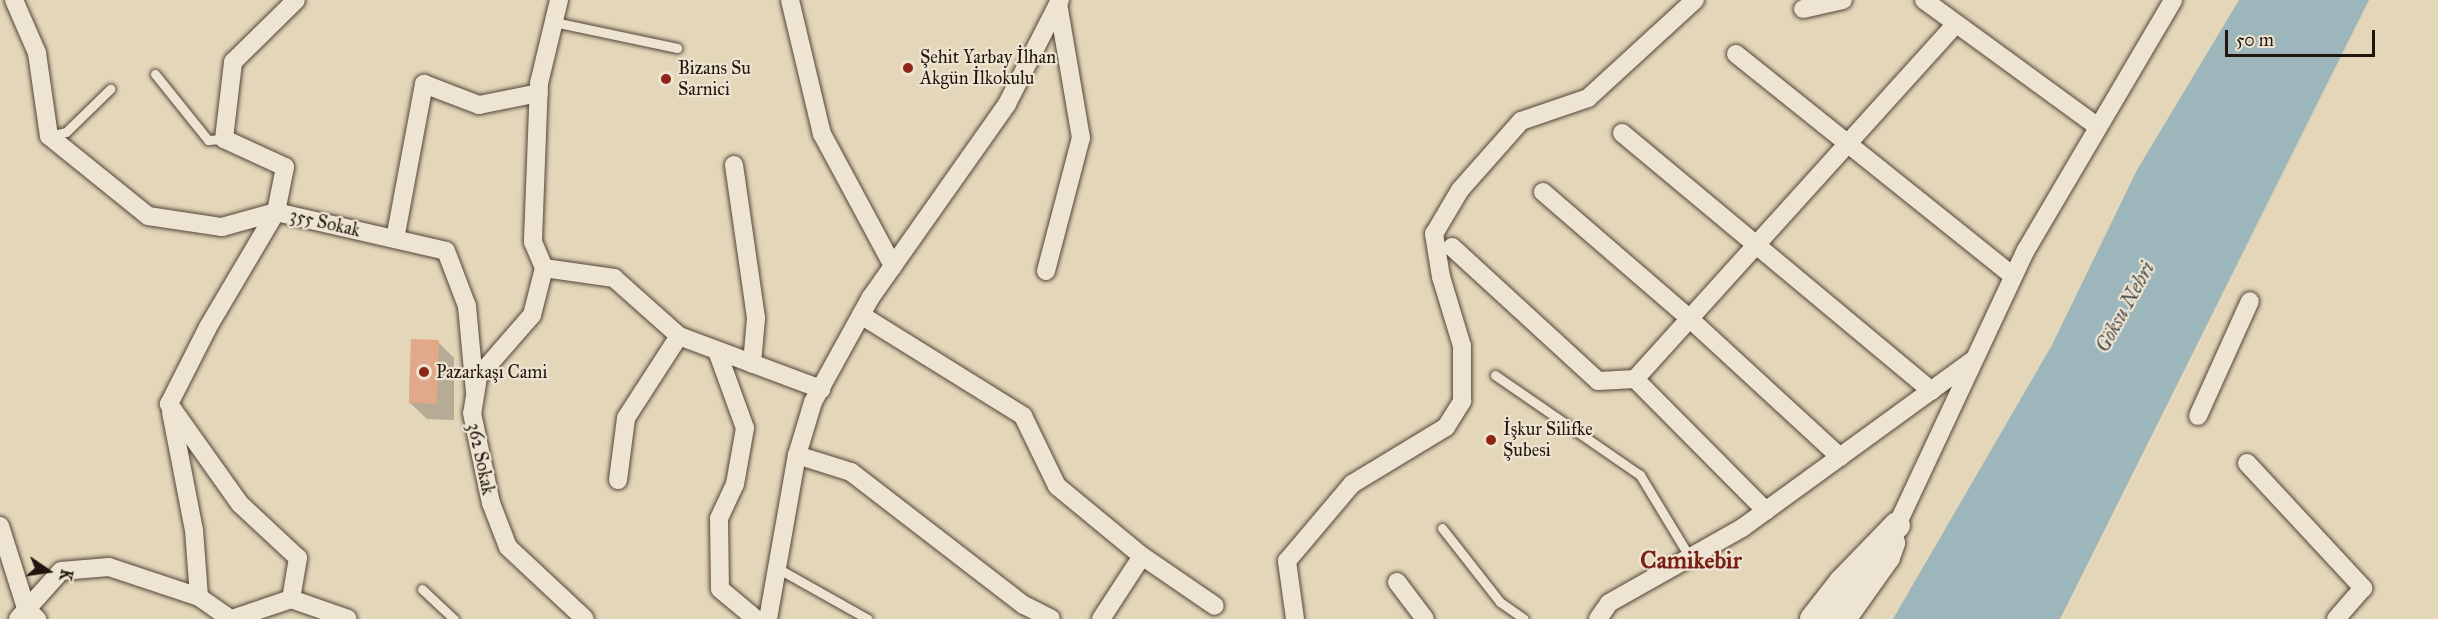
<!DOCTYPE html>
<meta charset="utf-8">
<style>
body{margin:0}
#map{position:relative;width:2438px;height:619px;overflow:hidden;background:#e4d6b9;font-family:"IM FELL Great Primer",serif}
div>[style]{position:absolute}
.water>*{inset:0;background:#9cb6bb}
.shadow>*{inset:0;background:#0003}
.building>*{inset:0;background:#e1a989;transform-origin:0 0}
.roads{filter:drop-shadow(0 0 2px #524538) drop-shadow(0 0 2px #524538)}
.lane>*{height:9px;margin:-4.5px;padding:0 4.5px;transform-origin:4.5px;border-radius:4.5px;background:#ede4d2}
.street>*{height:18px;margin:-9px;padding:0 9px;transform-origin:9px;border-radius:9px;background:#ede4d2}
.secondary>*{height:26px;margin:-13px;padding:0 13px;transform-origin:13px;border-radius:13px;background:#ede4d2}
.dots>*{width:16px;height:16px;translate:-50% -50%;box-sizing:border-box;border:3px solid #ede4d2;border-radius:50%}
span{translate:-50% -50%;white-space:nowrap;text-align:center;line-height:1.15;-webkit-text-stroke:4.5px #ede4d2;paint-order:stroke}
.poi-label{font-size:18px;color:#21150d}
.left{translate:0 -50%;text-align:left}
.street-label{font-size:18px;color:#21150d}
.water-label{font-size:20px;color:#4c4d4a;font-style:italic}
.district-label{font-size:24px;color:#7a1f14;font-weight:700}
.north{position:absolute;left:18px;top:541px;width:60px;height:60px;-webkit-text-stroke:4px #ede4d2;paint-order:stroke;rotate:103deg;font-size:16px;font-weight:700;line-height:24px;text-align:center;color:#21150d}
.north::after{content:'';display:block;margin:auto;width:21px;height:27px;background:#21150d;clip-path:polygon(50% 0,100% 100%,50% 72%,0 100%)}
.scale{position:absolute;left:2225px;top:30px;width:150px;height:27px;box-sizing:border-box;border:3px solid #21150d;border-top:0;padding-left:8px;font-size:18px;line-height:21px;white-space:nowrap;color:#21150d;-webkit-text-stroke:4px #ede4d2;paint-order:stroke}
</style>
<div id="map">
<div class="water">
<div style="clip-path:polygon(2239px 0,2369px 0,2060px 619px,1893px 619px,2052px 345px,2137px 170px)"></div>
</div>
<div class="shadow">
<div style="clip-path:polygon(438px 342px,454px 358px,454px 420px,427px 419px,410px 403px)"></div>
</div>
<div class="building">
<div style="left:411px;top:339px;width:28px;height:64px;rotate:2deg"></div>
</div>
<div class="roads">
<div class="lane">
<div style="left:554px;top:22px;width:126px;rotate:11.9deg"></div>
<div style="left:155px;top:74px;width:85px;rotate:51.2deg"></div>
<div style="left:208px;top:140px;width:16px;rotate:-4deg"></div>
<div style="left:49px;top:136px;width:17px;rotate:-13deg"></div>
<div style="left:66px;top:132px;width:62px;rotate:-44.3deg"></div>
<div style="left:1495px;top:375px;width:176px;rotate:34.6deg"></div>
<div style="left:1640px;top:475px;width:95px;rotate:58.8deg"></div>
<div style="left:1442px;top:528px;width:94px;rotate:51.9deg"></div>
<div style="left:1500px;top:602px;width:29px;rotate:35deg"></div>
<div style="left:777px;top:568px;width:104px;rotate:29.3deg"></div>
<div style="left:422px;top:589px;width:44px;rotate:43.2deg"></div>
</div>
<div class="street">
<div style="left:14px;top:0;width:58px;rotate:66.5deg"></div>
<div style="left:37px;top:53px;width:84px;rotate:81.8deg"></div>
<div style="left:49px;top:136px;width:127px;rotate:38.9deg"></div>
<div style="left:148px;top:216px;width:75px;rotate:8.5deg"></div>
<div style="left:222px;top:227px;width:56px;rotate:-15.5deg"></div>
<div style="left:276px;top:212px;width:174px;rotate:12.9deg"></div>
<div style="left:446px;top:251px;width:59px;rotate:69.1deg"></div>
<div style="left:467px;top:306px;width:87px;rotate:84.7deg"></div>
<div style="left:559px;top:0;width:85px;rotate:103.5deg"></div>
<div style="left:539px;top:83px;width:159px;rotate:92.2deg"></div>
<div style="left:533px;top:242px;width:28px;rotate:67deg"></div>
<div style="left:544px;top:268px;width:49px;rotate:104.3deg"></div>
<div style="left:532px;top:315px;width:82px;rotate:131.1deg"></div>
<div style="left:478px;top:377px;width:36px;rotate:99deg"></div>
<div style="left:472px;top:413px;width:92px;rotate:78.1deg"></div>
<div style="left:491px;top:503px;width:47px;rotate:68.9deg"></div>
<div style="left:508px;top:547px;width:105px;rotate:43.1deg"></div>
<div style="left:790px;top:0;width:138px;rotate:76.6deg"></div>
<div style="left:822px;top:134px;width:150px;rotate:61.7deg"></div>
<div style="left:1924px;top:0;width:215px;rotate:36.1deg"></div>
<div style="left:1803px;top:9px;width:41px;rotate:-12.7deg"></div>
<div style="left:1736px;top:54px;width:355px;rotate:38.7deg"></div>
<div style="left:1622px;top:133px;width:403px;rotate:39.8deg"></div>
<div style="left:734px;top:165px;width:155px;rotate:81.8deg"></div>
<div style="left:756px;top:318px;width:46px;rotate:95deg"></div>
<div style="left:1543px;top:192px;width:194px;rotate:40.8deg"></div>
<div style="left:1690px;top:319px;width:204px;rotate:42.6deg"></div>
<div style="left:395px;top:239px;width:158px;rotate:-79.4deg"></div>
<div style="left:424px;top:84px;width:59px;rotate:20.9deg"></div>
<div style="left:479px;top:105px;width:61px;rotate:-11.3deg"></div>
<div style="left:1452px;top:247px;width:198px;rotate:42.5deg"></div>
<div style="left:1598px;top:381px;width:37px;rotate:-3deg"></div>
<div style="left:1635px;top:379px;width:186px;rotate:45.2deg"></div>
<div style="left:544px;top:268px;width:71px;rotate:8.1deg"></div>
<div style="left:614px;top:278px;width:87px;rotate:41.7deg"></div>
<div style="left:679px;top:336px;width:152px;rotate:20.5deg"></div>
<div style="left:1046px;top:271px;width:138px;rotate:-75.3deg"></div>
<div style="left:1081px;top:138px;width:136px;rotate:-99.7deg"></div>
<div style="left:861px;top:315px;width:191px;rotate:31.9deg"></div>
<div style="left:1023px;top:416px;width:78px;rotate:64.1deg"></div>
<div style="left:1057px;top:486px;width:110px;rotate:39.5deg"></div>
<div style="left:1142px;top:556px;width:88px;rotate:34.4deg"></div>
<div style="left:717px;top:351px;width:82px;rotate:70deg"></div>
<div style="left:745px;top:428px;width:57px;rotate:100.1deg"></div>
<div style="left:735px;top:484px;width:38px;rotate:115deg"></div>
<div style="left:719px;top:519px;width:70px;rotate:89.2deg"></div>
<div style="left:720px;top:589px;width:47px;rotate:39.8deg"></div>
<div style="left:1635px;top:379px;width:477px;rotate:-47.9deg"></div>
<div style="left:171px;top:412px;width:120px;rotate:79deg"></div>
<div style="left:194px;top:530px;width:67px;rotate:85.7deg"></div>
<div style="left:2198px;top:416px;width:126px;rotate:-65.7deg"></div>
<div style="left:797px;top:455px;width:57px;rotate:17.5deg"></div>
<div style="left:851px;top:472px;width:218px;rotate:37.6deg"></div>
<div style="left:1024px;top:605px;width:30px;rotate:27deg"></div>
<div style="left:2247px;top:463px;width:171px;rotate:47.1deg"></div>
<div style="left:2363px;top:588px;width:41px;rotate:131.1deg"></div>
<div style="left:618px;top:480px;width:63px;rotate:-82.6deg"></div>
<div style="left:626px;top:418px;width:98px;rotate:-57.1deg"></div>
<div style="left:1897px;top:525px;width:304px;rotate:-64.9deg"></div>
<div style="left:2026px;top:250px;width:290px;rotate:-59.5deg"></div>
<div style="left:0;top:526px;width:86px;rotate:72.4deg"></div>
<div style="left:26px;top:608px;width:16px;rotate:45deg"></div>
<div style="left:1397px;top:582px;width:46px;rotate:52.9deg"></div>
<div style="left:291px;top:599px;width:42px;rotate:-80.3deg"></div>
<div style="left:298px;top:558px;width:79px;rotate:-137deg"></div>
<div style="left:240px;top:504px;width:123px;rotate:-125.4deg"></div>
<div style="left:169px;top:404px;width:86px;rotate:-63.1deg"></div>
<div style="left:208px;top:327px;width:134px;rotate:-59.4deg"></div>
<div style="left:276px;top:212px;width:46px;rotate:-78.7deg"></div>
<div style="left:285px;top:167px;width:67px;rotate:-155.3deg"></div>
<div style="left:224px;top:139px;width:78px;rotate:-83.3deg"></div>
<div style="left:233px;top:62px;width:88px;rotate:-44.5deg"></div>
<div style="left:18px;top:619px;width:64px;rotate:-48.1deg"></div>
<div style="left:61px;top:571px;width:48px;rotate:-4.8deg"></div>
<div style="left:109px;top:567px;width:95px;rotate:18.4deg"></div>
<div style="left:199px;top:597px;width:39px;rotate:35deg"></div>
<div style="left:232px;top:619px;width:62px;rotate:-18.7deg"></div>
<div style="left:291px;top:599px;width:60px;rotate:19.3deg"></div>
<div style="left:768px;top:619px;width:167px;rotate:-80deg"></div>
<div style="left:797px;top:455px;width:55px;rotate:-73.2deg"></div>
<div style="left:813px;top:402px;width:120px;rotate:-61.1deg"></div>
<div style="left:871px;top:297px;width:236px;rotate:-54.8deg"></div>
<div style="left:1007px;top:104px;width:117px;rotate:-63deg"></div>
<div style="left:1101px;top:619px;width:75px;rotate:-56.9deg"></div>
<div style="left:1295px;top:619px;width:59px;rotate:-97.9deg"></div>
<div style="left:1287px;top:561px;width:101px;rotate:-49.8deg"></div>
<div style="left:1352px;top:484px;width:110px;rotate:-31.2deg"></div>
<div style="left:1446px;top:427px;width:31px;rotate:-58deg"></div>
<div style="left:1462px;top:401px;width:55px;rotate:-90deg"></div>
<div style="left:1462px;top:346px;width:72px;rotate:-106.9deg"></div>
<div style="left:1441px;top:277px;width:44px;rotate:-99.2deg"></div>
<div style="left:1434px;top:234px;width:51px;rotate:-59.4deg"></div>
<div style="left:1460px;top:190px;width:92px;rotate:-48.5deg"></div>
<div style="left:1521px;top:121px;width:71px;rotate:-18.9deg"></div>
<div style="left:1588px;top:98px;width:145px;rotate:-42.5deg"></div>
<div style="left:1598px;top:619px;width:19px;rotate:-55deg"></div>
<div style="left:1609px;top:603px;width:153px;rotate:-29.4deg"></div>
<div style="left:1742px;top:528px;width:284px;rotate:-36deg"></div>
</div>
<div class="secondary">
<div style="left:1813px;top:619px;width:47px;rotate:-51.9deg"></div>
<div style="left:1842px;top:582px;width:79px;rotate:-46deg"></div>
<div style="left:1843px;top:619px;width:76px;rotate:-54.6deg"></div>
<div style="left:1887px;top:557px;width:15px;rotate:-70deg"></div>
</div>
</div>
<div class="dots">
<div style="left:908px;top:68px;background:#8f2418"></div>
<div style="left:666px;top:79px;background:#8f2418"></div>
<div style="left:424px;top:372px;background:#8f2418"></div>
<div style="left:1491px;top:440px;background:#8f2418"></div>
</div>
<div class="poi-label">
<span class="left" style="left:920px;top:68px">Şehit Yarbay İlhan<br>Akgün İlkokulu</span>
<span class="left" style="left:678px;top:79px">Bizans Su<br>Sarnici</span>
<span class="left" style="left:436px;top:372px">Pazarkaşı Cami</span>
<span class="left" style="left:1503px;top:440px">İşkur Silifke<br>Şubesi</span>
</div>
<div class="street-label">
<span style="left:325px;top:223px;rotate:13deg">355 Sokak</span>
<span style="left:481px;top:459px;rotate:78deg">362 Sokak</span>
</div>
<div class="water-label">
<span style="left:2125px;top:307px;rotate:-61deg">Göksu Nehri</span>
</div>
<div class="district-label">
<span style="left:1691px;top:561px">Camikebir</span>
</div>
<div class="north">K</div>
<div class="scale">50 m</div>
</div>
